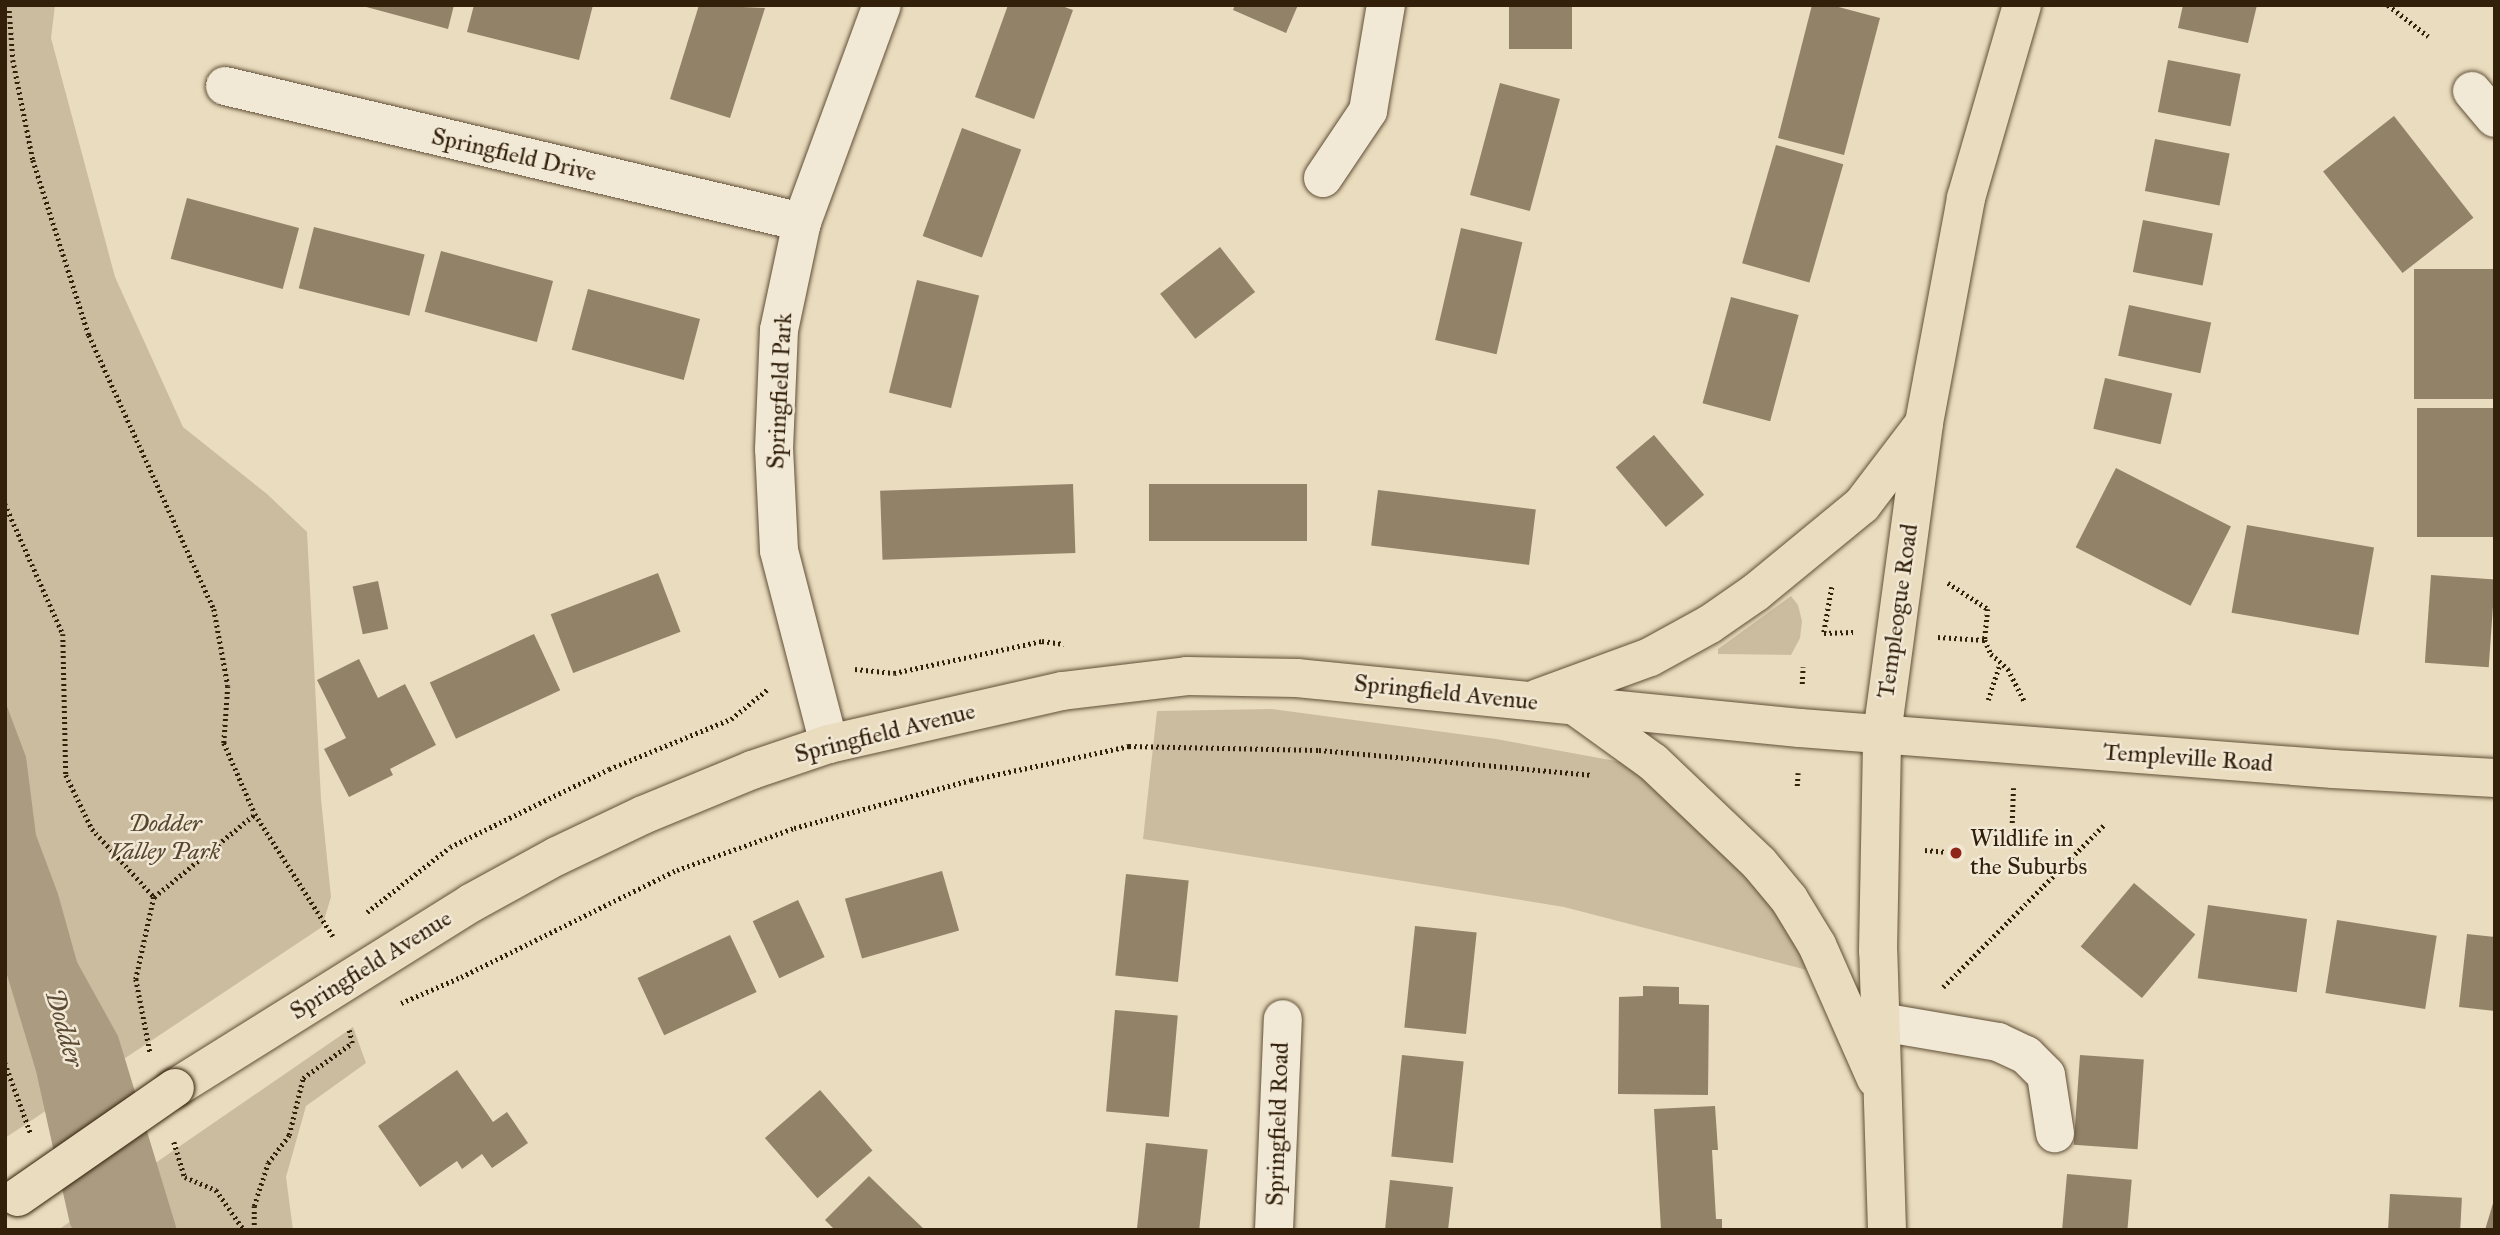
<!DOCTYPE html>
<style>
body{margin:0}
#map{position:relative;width:2500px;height:1235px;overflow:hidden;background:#eadcbe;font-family:"IM FELL Great Primer",serif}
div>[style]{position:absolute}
.green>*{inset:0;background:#cbbc9f}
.water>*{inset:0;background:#ab9c81}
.building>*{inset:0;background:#928268;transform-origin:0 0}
.path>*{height:4.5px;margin-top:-2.25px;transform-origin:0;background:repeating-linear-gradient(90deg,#32200a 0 2px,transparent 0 5.5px)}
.roads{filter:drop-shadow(0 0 2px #604f37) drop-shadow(0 0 2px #604f37)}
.minor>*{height:38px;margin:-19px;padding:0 19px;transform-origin:19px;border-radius:19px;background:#f1e8d5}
.major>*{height:38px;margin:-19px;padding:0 19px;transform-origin:19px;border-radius:19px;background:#eadcbe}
.bridges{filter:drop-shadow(0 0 2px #32200a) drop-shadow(0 0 2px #32200a)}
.major-bridge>*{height:38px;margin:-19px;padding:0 19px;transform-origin:19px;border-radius:19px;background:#eadcbe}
.dots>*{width:19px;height:19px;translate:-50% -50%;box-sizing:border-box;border:4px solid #f1e8d5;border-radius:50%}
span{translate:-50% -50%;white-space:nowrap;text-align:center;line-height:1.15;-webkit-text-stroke:5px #f1e8d5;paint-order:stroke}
.street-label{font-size:24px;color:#32200a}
.park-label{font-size:24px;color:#58472f;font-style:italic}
.poi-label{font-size:24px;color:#32200a}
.left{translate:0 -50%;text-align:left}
.water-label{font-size:26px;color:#5c4b34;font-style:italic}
.frame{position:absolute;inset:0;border:7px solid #32200a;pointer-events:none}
</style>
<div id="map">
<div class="green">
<div style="clip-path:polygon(5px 5px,55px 5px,51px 38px,115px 277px,183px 427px,267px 494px,307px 532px,321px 799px,331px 897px,322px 927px,5px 1138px)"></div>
<div style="clip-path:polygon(1791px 596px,1798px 605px,1802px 621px,1800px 638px,1791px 655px,1718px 654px,1718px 649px)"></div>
<div style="clip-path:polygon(1272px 709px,1496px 739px,1621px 762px,1664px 793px,1772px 904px,1815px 972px,1564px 907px,1143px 839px,1157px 711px)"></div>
<div style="clip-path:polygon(353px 1027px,366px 1063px,306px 1106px,286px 1177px,293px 1230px,58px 1230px)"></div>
</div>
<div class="water">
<div style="clip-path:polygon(5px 701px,26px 757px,36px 835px,58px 894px,77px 962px,118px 1036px,177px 1230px,73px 1230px,70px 1224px,36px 1071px,5px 968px)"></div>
</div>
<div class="building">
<div style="clip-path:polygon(359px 5px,454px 5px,448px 29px)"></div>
<div style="clip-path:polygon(474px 5px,593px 5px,579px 60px,467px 32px)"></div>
<div style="clip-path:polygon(699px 5px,765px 8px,730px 118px,670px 99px)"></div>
<div style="clip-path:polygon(1008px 5px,1059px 5px,1073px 10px,1034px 119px,975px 97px)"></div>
<div style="clip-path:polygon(1235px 5px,1298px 5px,1286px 33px,1233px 10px)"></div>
<div style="left:1509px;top:5px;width:63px;height:44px"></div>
<div style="clip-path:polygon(1812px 5px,1831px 5px,1880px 18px,1844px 155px,1778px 138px)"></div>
<div style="clip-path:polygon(2183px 5px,2257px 5px,2248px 43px,2178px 28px)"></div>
<div style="left:2168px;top:60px;width:74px;height:53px;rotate:11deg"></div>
<div style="left:1500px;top:83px;width:62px;height:116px;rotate:15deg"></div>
<div style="left:2394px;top:116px;width:129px;height:90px;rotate:52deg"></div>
<div style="left:962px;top:128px;width:63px;height:115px;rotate:20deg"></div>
<div style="left:2155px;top:139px;width:76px;height:53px;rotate:11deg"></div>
<div style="left:1776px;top:145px;width:70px;height:123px;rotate:16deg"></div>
<div style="left:187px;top:198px;width:116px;height:63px;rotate:15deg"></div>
<div style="left:2143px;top:220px;width:71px;height:53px;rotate:11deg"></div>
<div style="left:314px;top:227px;width:114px;height:63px;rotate:14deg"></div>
<div style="left:1461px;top:228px;width:63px;height:115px;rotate:13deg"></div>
<div style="left:1220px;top:247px;width:57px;height:76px;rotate:52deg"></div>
<div style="left:441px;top:251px;width:116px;height:63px;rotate:15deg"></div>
<div style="left:2495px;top:269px;width:130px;height:81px;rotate:90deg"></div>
<div style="left:917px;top:280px;width:64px;height:116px;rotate:14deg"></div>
<div style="left:588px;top:289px;width:116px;height:63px;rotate:15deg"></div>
<div style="left:1731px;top:297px;width:70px;height:110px;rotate:15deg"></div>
<div style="left:2129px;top:305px;width:84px;height:52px;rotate:12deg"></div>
<div style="left:2105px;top:378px;width:69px;height:52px;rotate:13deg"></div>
<div style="left:2495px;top:408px;width:129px;height:78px;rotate:90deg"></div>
<div style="left:1654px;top:435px;width:78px;height:50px;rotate:50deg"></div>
<div style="left:2116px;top:468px;width:129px;height:89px;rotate:27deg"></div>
<div style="left:1073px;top:484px;width:69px;height:193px;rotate:88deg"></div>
<div style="left:1149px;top:484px;width:158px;height:57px"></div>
<div style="left:1378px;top:490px;width:159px;height:56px;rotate:7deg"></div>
<div style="left:2247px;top:525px;width:129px;height:89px;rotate:10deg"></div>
<div style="left:658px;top:573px;width:63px;height:115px;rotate:69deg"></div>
<div style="left:2431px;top:575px;width:64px;height:88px;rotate:4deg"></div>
<div style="left:378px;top:581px;width:49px;height:26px;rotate:78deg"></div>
<div style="left:534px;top:634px;width:62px;height:115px;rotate:65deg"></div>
<div style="clip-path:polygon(359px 659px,378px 698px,405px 684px,436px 745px,390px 769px,393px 775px,349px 797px,324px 749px,346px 738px,317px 680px)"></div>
<div style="left:942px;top:871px;width:62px;height:101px;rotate:74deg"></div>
<div style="left:1126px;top:874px;width:63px;height:102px;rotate:6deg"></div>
<div style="left:2134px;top:883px;width:80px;height:83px;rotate:40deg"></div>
<div style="left:798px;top:900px;width:63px;height:50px;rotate:65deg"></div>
<div style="left:2208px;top:905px;width:100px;height:74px;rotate:8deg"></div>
<div style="left:2337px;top:920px;width:101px;height:74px;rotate:9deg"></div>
<div style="left:1415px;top:926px;width:62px;height:102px;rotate:6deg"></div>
<div style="clip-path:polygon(2467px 934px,2495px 937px,2495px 1011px,2459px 1007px)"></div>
<div style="left:730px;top:935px;width:63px;height:102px;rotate:65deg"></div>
<div style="clip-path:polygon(1643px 986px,1679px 987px,1679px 1004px,1709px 1005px,1708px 1095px,1618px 1094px,1619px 997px,1643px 996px)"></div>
<div style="left:1115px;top:1010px;width:63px;height:102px;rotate:5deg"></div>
<div style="left:1402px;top:1055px;width:62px;height:102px;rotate:6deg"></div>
<div style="left:2080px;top:1055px;width:64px;height:90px;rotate:4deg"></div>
<div style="clip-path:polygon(457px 1070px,493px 1122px,507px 1112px,528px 1143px,492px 1168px,482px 1154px,462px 1169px,457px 1161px,420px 1187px,378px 1126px)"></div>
<div style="left:820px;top:1090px;width:80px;height:73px;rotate:49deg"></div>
<div style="clip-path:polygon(1715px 1106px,1718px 1150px,1712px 1150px,1716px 1219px,1722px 1219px,1722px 1230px,1661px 1230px,1654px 1109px)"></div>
<div style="left:1146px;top:1143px;width:62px;height:87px;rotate:6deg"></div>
<div style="left:2067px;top:1174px;width:65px;height:56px;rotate:5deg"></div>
<div style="clip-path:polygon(869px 1176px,905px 1211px,925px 1230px,835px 1230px,825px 1220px)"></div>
<div style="clip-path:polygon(1390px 1180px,1453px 1187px,1448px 1230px,1385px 1230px)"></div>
<div style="left:2390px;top:1194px;width:72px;height:36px;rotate:3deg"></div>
<div style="clip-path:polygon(2494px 1200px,2495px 1230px,2485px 1230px)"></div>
</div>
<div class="path">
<div style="left:9px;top:5px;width:55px;rotate:85.8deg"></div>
<div style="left:13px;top:60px;width:102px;rotate:78.7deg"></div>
<div style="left:33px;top:160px;width:184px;rotate:72.3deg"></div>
<div style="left:89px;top:335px;width:301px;rotate:65.5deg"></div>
<div style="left:214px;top:609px;width:78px;rotate:79.7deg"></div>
<div style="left:228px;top:686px;width:57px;rotate:94deg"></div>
<div style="left:224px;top:743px;width:77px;rotate:66.4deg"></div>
<div style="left:255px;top:814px;width:145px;rotate:57.4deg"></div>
<div style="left:2388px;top:5px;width:51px;rotate:37.8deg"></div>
<div style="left:5px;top:504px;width:142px;rotate:66deg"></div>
<div style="left:63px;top:634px;width:141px;rotate:88.8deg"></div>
<div style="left:66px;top:775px;width:60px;rotate:64.3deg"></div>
<div style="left:92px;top:829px;width:92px;rotate:47.6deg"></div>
<div style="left:154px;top:897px;width:84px;rotate:102.4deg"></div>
<div style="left:136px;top:979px;width:74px;rotate:79.1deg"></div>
<div style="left:1948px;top:583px;width:48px;rotate:33deg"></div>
<div style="left:1988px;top:609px;width:31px;rotate:96deg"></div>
<div style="left:1832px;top:587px;width:47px;rotate:99.9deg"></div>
<div style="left:1824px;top:633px;width:29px;rotate:-2deg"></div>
<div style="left:1938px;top:637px;width:47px;rotate:3.7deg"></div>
<div style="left:1985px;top:640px;width:15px;rotate:67deg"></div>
<div style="left:1991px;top:654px;width:23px;rotate:41deg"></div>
<div style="left:2008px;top:669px;width:36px;rotate:63deg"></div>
<div style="left:855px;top:669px;width:39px;rotate:6deg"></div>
<div style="left:894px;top:673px;width:151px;rotate:-12.2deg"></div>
<div style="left:1042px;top:641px;width:22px;rotate:8deg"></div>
<div style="left:1802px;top:684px;width:17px;rotate:-87deg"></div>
<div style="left:1988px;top:700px;width:38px;rotate:-72deg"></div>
<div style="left:1797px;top:786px;width:13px;rotate:-86deg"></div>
<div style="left:2012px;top:823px;width:35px;rotate:-88deg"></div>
<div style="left:1925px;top:850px;width:23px;rotate:5deg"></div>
<div style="left:154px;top:897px;width:131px;rotate:-39.4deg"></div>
<div style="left:367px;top:912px;width:105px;rotate:-38.1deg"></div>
<div style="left:450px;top:847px;width:177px;rotate:-26.1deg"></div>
<div style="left:609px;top:769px;width:132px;rotate:-22.3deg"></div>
<div style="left:731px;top:719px;width:49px;rotate:-39.2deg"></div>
<div style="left:1943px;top:987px;width:230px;rotate:-45.2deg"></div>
<div style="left:401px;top:1003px;width:65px;rotate:-23.4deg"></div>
<div style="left:461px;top:977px;width:241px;rotate:-26.4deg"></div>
<div style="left:677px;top:870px;width:124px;rotate:-19.7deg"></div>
<div style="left:794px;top:828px;width:183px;rotate:-15.2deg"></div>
<div style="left:971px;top:780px;width:162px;rotate:-12.1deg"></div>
<div style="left:1129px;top:746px;width:190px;rotate:1.2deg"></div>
<div style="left:1319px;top:750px;width:275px;rotate:5.2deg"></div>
<div style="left:5px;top:1063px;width:76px;rotate:69.9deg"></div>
<div style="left:174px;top:1142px;width:37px;rotate:73deg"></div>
<div style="left:185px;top:1177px;width:34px;rotate:23deg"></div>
<div style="left:216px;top:1190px;width:49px;rotate:55deg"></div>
<div style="left:254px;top:1230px;width:24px;rotate:-90deg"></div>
<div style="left:254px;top:1206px;width:45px;rotate:-72deg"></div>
<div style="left:268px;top:1163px;width:35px;rotate:-53deg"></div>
<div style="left:289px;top:1135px;width:59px;rotate:-76.2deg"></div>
<div style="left:303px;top:1078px;width:60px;rotate:-35.5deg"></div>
<div style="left:352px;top:1043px;width:13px;rotate:-103deg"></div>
</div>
<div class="roads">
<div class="minor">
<div style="left:225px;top:86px;width:593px;rotate:13.26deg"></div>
<div style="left:2472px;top:91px;width:35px;rotate:50deg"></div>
<div style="left:1323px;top:178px;width:81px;rotate:-56.1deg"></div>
<div style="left:1368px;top:111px;width:108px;rotate:-80.4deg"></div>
<div style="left:829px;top:744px;width:200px;rotate:-104.5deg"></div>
<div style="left:779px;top:550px;width:101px;rotate:-92.8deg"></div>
<div style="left:774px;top:449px;width:119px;rotate:-87.6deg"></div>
<div style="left:779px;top:330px;width:110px;rotate:-78deg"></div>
<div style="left:802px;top:222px;width:231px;rotate:-69.8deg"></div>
<div style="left:1881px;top:1022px;width:119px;rotate:9.7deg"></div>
<div style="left:1998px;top:1042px;width:31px;rotate:25deg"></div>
<div style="left:2026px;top:1055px;width:28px;rotate:45deg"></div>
<div style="left:2046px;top:1075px;width:59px;rotate:81.2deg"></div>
<div style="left:1274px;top:1230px;width:211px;rotate:-87.6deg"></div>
</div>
<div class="major">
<div style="left:1538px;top:698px;width:119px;rotate:-20.1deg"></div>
<div style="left:1650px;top:657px;width:68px;rotate:-28.8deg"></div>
<div style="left:1710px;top:624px;width:56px;rotate:-34.8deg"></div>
<div style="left:1756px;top:592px;width:137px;rotate:-39.4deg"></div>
<div style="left:1862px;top:505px;width:101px;rotate:-52.7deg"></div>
<div style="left:1578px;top:708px;width:92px;rotate:35.8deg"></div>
<div style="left:1653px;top:762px;width:146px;rotate:43.6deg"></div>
<div style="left:1759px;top:863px;width:47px;rotate:50.2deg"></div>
<div style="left:1789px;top:899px;width:54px;rotate:58.7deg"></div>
<div style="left:1817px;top:945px;width:146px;rotate:66.2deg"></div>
<div style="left:175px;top:1088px;width:349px;rotate:-32deg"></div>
<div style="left:471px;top:903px;width:98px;rotate:-28.7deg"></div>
<div style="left:557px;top:856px;width:95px;rotate:-25.5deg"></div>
<div style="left:643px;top:815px;width:118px;rotate:-22.4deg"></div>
<div style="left:752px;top:770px;width:81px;rotate:-18.7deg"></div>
<div style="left:829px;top:744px;width:239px;rotate:-12.8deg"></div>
<div style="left:1062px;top:691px;width:126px;rotate:-6.8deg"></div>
<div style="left:1187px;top:676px;width:110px;rotate:1deg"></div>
<div style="left:1297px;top:678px;width:505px;rotate:5.68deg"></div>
<div style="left:1800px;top:728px;width:535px;rotate:4.4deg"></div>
<div style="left:2333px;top:769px;width:162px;rotate:3.2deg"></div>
<div style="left:1887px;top:1230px;width:279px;rotate:-91.8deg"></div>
<div style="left:1878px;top:951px;width:217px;rotate:-88.9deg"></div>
<div style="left:1882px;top:734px;width:314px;rotate:-82.3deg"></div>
<div style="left:1924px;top:423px;width:229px;rotate:-79.4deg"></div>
<div style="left:1966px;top:198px;width:201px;rotate:-73.8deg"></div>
</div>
</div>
<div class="bridges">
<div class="major-bridge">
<div style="left:18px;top:1197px;width:191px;rotate:-34.8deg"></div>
</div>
</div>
<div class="dots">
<div style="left:1956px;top:853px;background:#8f2418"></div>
</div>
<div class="street-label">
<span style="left:514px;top:155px;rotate:13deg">Springfield Drive</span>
<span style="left:780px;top:391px;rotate:-87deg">Springfield Park</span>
<span style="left:1898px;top:611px;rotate:-82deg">Templeogue Road</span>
<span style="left:1446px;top:693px;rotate:6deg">Springfield Avenue</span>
<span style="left:885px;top:733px;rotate:-14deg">Springfield Avenue</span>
<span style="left:2188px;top:758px;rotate:4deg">Templeville Road</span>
<span style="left:371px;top:965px;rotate:-32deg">Springfield Avenue</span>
<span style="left:1278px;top:1124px;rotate:-88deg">Springfield Road</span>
</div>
<div class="park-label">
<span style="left:165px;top:838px">Dodder<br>Valley Park</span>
</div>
<div class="poi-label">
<span class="left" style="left:1970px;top:853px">Wildlife in<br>the Suburbs</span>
</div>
<div class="water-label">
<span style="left:64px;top:1028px;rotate:74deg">Dodder</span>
</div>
<div class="frame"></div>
</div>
